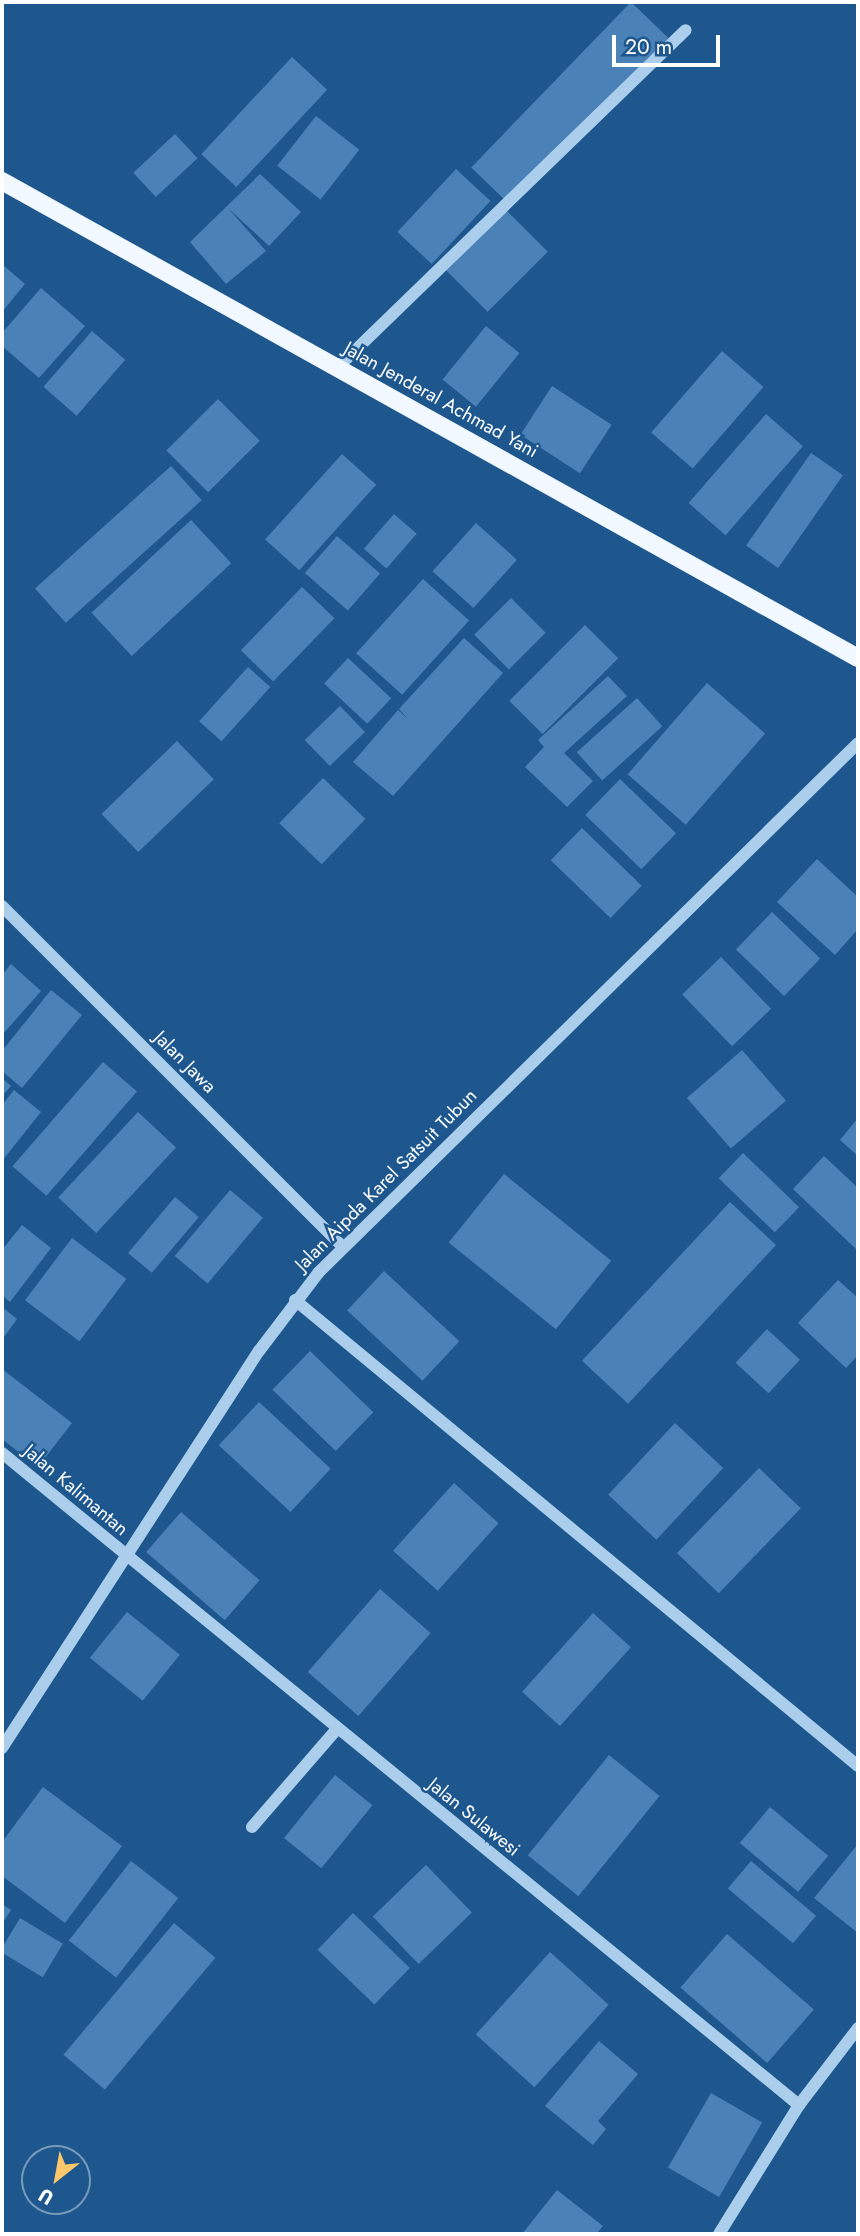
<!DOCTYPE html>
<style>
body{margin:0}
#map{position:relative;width:860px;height:2236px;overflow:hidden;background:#1e578e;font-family:Jost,sans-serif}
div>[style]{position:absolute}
.building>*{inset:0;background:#4a82b8;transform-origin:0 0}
.minor>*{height:12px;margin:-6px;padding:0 6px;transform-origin:6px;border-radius:6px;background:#acceed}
.major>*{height:18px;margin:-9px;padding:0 9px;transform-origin:9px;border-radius:9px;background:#f2f8ff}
span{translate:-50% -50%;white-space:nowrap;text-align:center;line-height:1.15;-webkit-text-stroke:5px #1e578e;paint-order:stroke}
.street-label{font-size:19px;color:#fff}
.frame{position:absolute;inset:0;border:4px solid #fff;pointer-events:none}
.north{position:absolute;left:21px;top:2145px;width:70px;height:70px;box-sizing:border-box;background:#1e578e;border:2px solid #789abb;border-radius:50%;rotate:211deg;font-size:19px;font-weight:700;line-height:28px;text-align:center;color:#fff}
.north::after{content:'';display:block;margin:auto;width:24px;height:32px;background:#fcc86b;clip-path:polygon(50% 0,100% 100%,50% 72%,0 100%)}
.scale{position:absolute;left:612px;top:35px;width:108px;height:32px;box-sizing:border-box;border:4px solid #fff;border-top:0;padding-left:9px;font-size:21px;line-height:24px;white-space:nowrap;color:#fff;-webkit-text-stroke:5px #1e578e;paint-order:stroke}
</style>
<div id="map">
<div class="building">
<div style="left:631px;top:2px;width:52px;height:230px;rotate:44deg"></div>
<div style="left:292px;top:57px;width:48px;height:133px;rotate:43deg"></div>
<div style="left:316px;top:116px;width:55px;height:63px;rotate:38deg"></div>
<div style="left:175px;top:134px;width:33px;height:57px;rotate:47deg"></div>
<div style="left:456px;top:169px;width:47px;height:86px;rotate:43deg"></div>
<div style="clip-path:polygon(260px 174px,301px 212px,269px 246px,228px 208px,266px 251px,226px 284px,190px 242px)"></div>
<div style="left:506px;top:210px;width:59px;height:85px;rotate:45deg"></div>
<div style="clip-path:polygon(2px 264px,25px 284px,2px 312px)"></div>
<div style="clip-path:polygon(41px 288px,85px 326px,39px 378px,2px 346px,2px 333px)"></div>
<div style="left:486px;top:326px;width:43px;height:69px;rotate:39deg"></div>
<div style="left:92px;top:331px;width:44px;height:74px;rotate:41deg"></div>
<div style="left:722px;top:351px;width:55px;height:108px;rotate:41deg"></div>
<div style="left:552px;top:386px;width:71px;height:58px;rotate:33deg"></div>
<div style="left:218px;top:399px;width:59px;height:73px;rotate:45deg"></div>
<div style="left:766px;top:414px;width:49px;height:118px;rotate:41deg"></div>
<div style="left:811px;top:453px;width:39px;height:113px;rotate:35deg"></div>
<div style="left:342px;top:454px;width:46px;height:115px;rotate:42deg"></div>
<div style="left:171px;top:466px;width:46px;height:183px;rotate:48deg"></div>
<div style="left:394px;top:514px;width:30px;height:46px;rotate:41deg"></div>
<div style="left:191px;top:520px;width:59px;height:136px;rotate:47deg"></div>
<div style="left:476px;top:523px;width:55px;height:65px;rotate:42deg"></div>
<div style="left:337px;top:536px;width:57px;height:49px;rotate:41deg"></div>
<div style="left:423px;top:579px;width:62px;height:100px;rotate:42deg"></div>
<div style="left:302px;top:587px;width:45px;height:88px;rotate:44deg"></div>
<div style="left:511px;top:598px;width:49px;height:52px;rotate:45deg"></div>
<div style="left:585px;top:625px;width:47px;height:107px;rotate:45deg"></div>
<div style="clip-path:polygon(464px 638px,503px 673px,393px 796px,353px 762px,398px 710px,408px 719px,399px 709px)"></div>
<div style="left:348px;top:658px;width:59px;height:35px;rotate:43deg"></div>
<div style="left:248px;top:667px;width:30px;height:73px;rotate:42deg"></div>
<div style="clip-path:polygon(608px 676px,627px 696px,564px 753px,593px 781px,567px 807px,525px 767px,544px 747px,538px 740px)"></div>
<div style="left:707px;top:683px;width:77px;height:121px;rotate:41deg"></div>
<div style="left:637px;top:698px;width:38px;height:81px;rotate:48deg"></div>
<div style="left:340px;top:706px;width:36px;height:49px;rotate:46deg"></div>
<div style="left:177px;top:741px;width:53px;height:105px;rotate:46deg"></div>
<div style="left:323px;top:778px;width:59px;height:63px;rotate:44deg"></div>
<div style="left:620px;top:779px;width:78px;height:50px;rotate:44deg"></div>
<div style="left:582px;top:828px;width:83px;height:45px;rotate:44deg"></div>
<div style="clip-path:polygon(817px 859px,858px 897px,858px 929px,835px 955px,777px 902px)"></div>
<div style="left:772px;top:912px;width:67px;height:52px;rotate:44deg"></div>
<div style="left:721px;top:957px;width:72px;height:54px;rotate:46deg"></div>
<div style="clip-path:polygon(11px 964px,41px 991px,2px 1035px,2px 975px)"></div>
<div style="clip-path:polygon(51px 990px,82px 1015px,22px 1088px,2px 1071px,2px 1051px)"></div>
<div style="left:742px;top:1050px;width:67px;height:73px;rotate:49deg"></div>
<div style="left:103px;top:1062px;width:45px;height:138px;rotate:41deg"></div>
<div style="clip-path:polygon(2px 1078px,11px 1086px,2px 1096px)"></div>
<div style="clip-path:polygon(14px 1090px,41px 1112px,2px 1161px,2px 1105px)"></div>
<div style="left:138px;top:1112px;width:52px;height:117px;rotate:43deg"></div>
<div style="clip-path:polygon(858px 1118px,858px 1156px,840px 1140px)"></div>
<div style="left:743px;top:1153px;width:78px;height:35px;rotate:44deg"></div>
<div style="clip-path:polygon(824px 1156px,858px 1188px,858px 1251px,793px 1189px)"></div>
<div style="left:504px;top:1174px;width:138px;height:88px;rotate:39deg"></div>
<div style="left:230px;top:1190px;width:43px;height:86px;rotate:40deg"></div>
<div style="left:175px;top:1197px;width:31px;height:73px;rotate:40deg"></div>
<div style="left:730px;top:1202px;width:63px;height:217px;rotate:43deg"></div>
<div style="clip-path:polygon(22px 1225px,51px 1248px,10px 1302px,2px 1295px,2px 1250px)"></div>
<div style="left:72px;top:1238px;width:68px;height:78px;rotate:37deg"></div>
<div style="left:384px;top:1271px;width:103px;height:54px;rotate:43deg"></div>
<div style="clip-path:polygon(838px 1280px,858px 1298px,858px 1355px,846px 1368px,798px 1323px)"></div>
<div style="clip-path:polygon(2px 1307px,17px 1319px,2px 1340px)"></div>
<div style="left:767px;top:1329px;width:45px;height:46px;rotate:43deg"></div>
<div style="left:310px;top:1351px;width:88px;height:54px;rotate:44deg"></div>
<div style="clip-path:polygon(2px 1369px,72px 1423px,38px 1467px,2px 1439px)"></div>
<div style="left:259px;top:1402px;width:98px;height:59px;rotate:43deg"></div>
<div style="left:675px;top:1423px;width:66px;height:98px;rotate:43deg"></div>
<div style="left:759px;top:1468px;width:58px;height:118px;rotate:44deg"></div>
<div style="left:454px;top:1483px;width:60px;height:91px;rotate:42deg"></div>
<div style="left:181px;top:1512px;width:104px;height:53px;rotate:41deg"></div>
<div style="left:380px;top:1589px;width:67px;height:110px;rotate:41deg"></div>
<div style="left:127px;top:1612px;width:68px;height:59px;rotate:39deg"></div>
<div style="left:593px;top:1613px;width:51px;height:106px;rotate:42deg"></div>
<div style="left:609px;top:1755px;width:65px;height:129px;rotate:39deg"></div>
<div style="left:335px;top:1775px;width:48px;height:81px;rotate:39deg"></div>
<div style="clip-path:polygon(43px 1787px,122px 1846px,65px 1923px,2px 1876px,2px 1842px)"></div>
<div style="left:770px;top:1807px;width:76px;height:47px;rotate:40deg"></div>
<div style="clip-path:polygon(858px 1844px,858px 1933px,814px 1898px)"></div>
<div style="left:131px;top:1861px;width:60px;height:101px;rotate:38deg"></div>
<div style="left:751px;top:1861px;width:85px;height:36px;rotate:40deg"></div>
<div style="left:426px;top:1865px;width:66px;height:74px;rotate:46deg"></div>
<div style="clip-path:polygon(2px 1904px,11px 1910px,2px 1924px)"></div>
<div style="left:353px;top:1913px;width:79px;height:51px;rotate:44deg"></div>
<div style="left:20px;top:1918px;width:50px;height:39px;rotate:31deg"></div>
<div style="left:174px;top:1923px;width:54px;height:172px;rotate:40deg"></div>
<div style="left:727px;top:1934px;width:115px;height:71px;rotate:41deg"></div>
<div style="left:550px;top:1952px;width:79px;height:111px;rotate:42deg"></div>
<div style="clip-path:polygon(599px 2041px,638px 2074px,598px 2121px,606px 2129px,593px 2145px,545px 2106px)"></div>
<div style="left:711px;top:2093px;width:59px;height:86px;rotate:30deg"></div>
<div style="clip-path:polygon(557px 2190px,603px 2226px,596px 2234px,522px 2234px)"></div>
</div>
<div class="minor">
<div style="left:338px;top:367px;width:484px;rotate:-44.1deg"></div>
<div style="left:2px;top:906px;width:481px;rotate:45deg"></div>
<div style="left:295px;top:1300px;width:731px;rotate:39.61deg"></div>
<div style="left:2px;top:1453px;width:1030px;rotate:39.29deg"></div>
<div style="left:2px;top:1748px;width:473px;rotate:-57.1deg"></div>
<div style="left:259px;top:1351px;width:99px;rotate:-52.8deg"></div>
<div style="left:319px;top:1272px;width:755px;rotate:-44.46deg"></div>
<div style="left:252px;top:1827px;width:128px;rotate:-49.1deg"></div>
<div style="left:719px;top:2234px;width:152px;rotate:-58.2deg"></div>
<div style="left:799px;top:2105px;width:97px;rotate:-52.5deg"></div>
</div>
<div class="major">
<div style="left:2px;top:181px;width:980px;rotate:29.13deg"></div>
</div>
<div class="street-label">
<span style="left:441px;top:400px;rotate:29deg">Jalan Jenderal Achmad Yani</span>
<span style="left:185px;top:1062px;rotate:45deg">Jalan Jawa</span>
<span style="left:386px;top:1180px;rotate:-45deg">Jalan Aipda Karel Satsuit Tubun</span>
<span style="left:76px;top:1490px;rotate:40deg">Jalan Kalimantan</span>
<span style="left:474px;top:1817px;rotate:39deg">Jalan Sulawesi</span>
</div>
<div class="frame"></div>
<div class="north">U</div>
<div class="scale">20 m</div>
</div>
